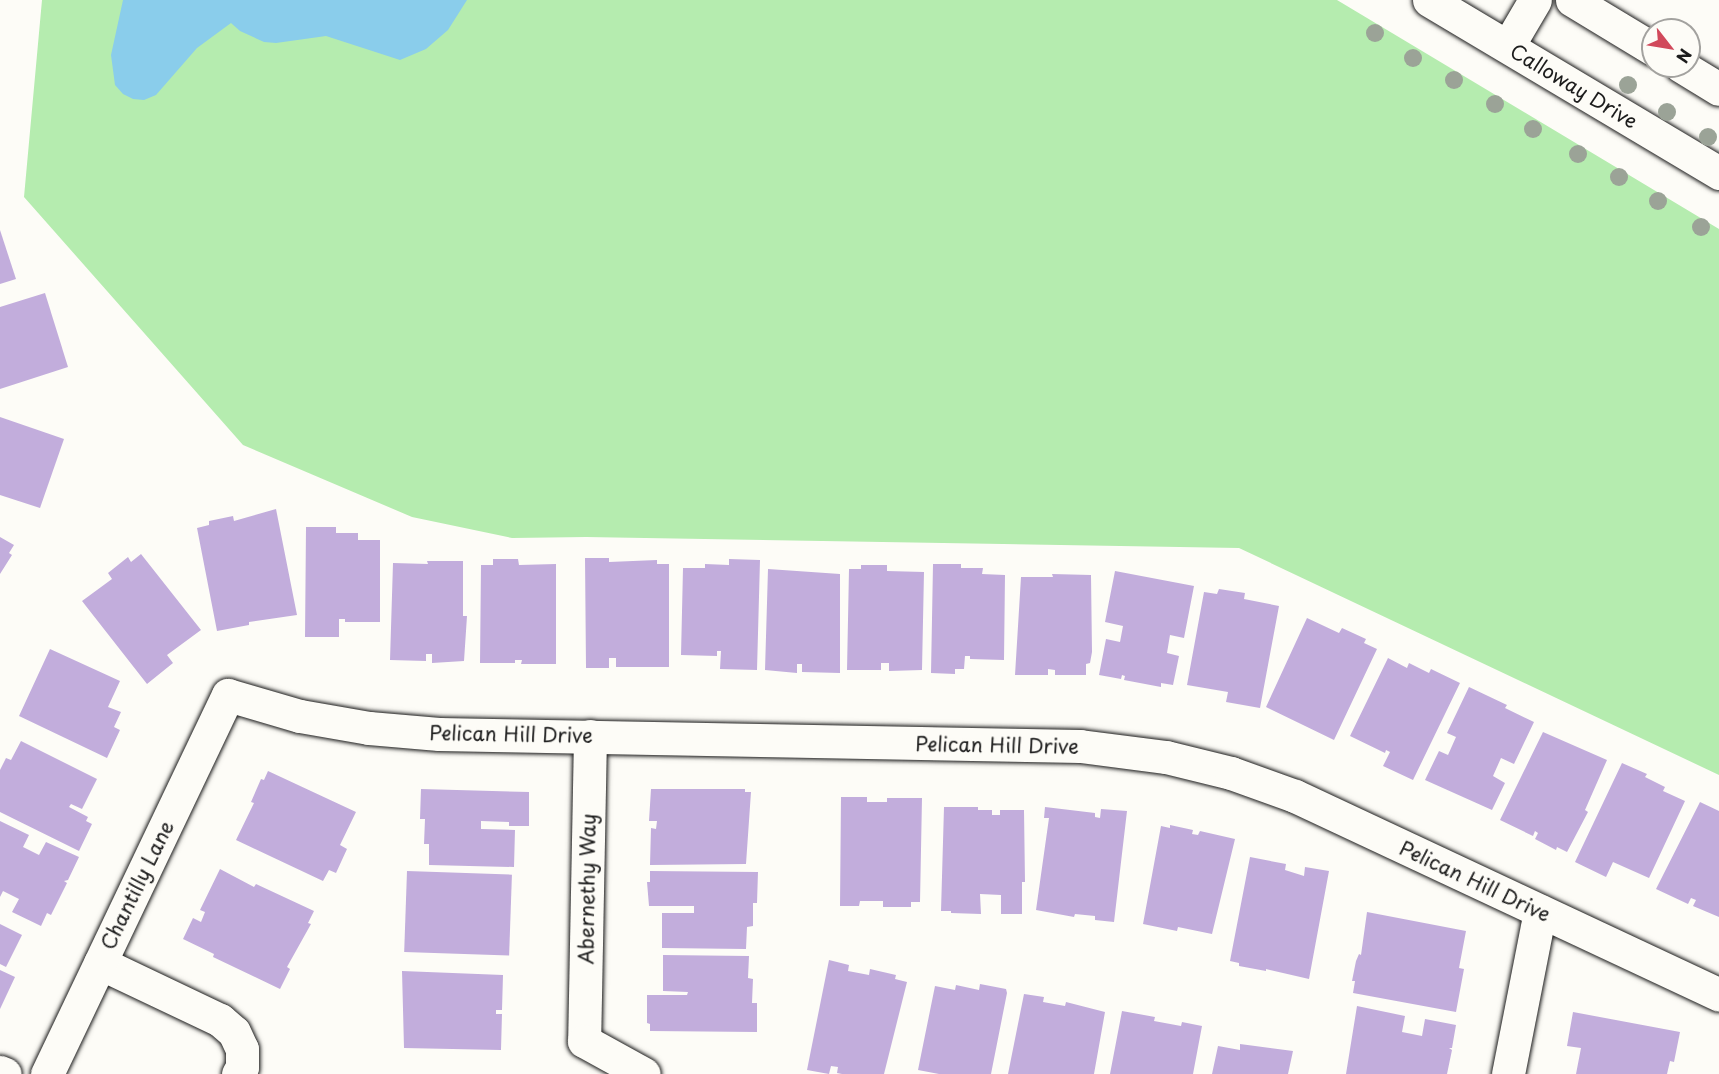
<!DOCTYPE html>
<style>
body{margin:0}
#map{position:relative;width:1719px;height:1074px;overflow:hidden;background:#fdfcf7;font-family:"Playpen Sans",sans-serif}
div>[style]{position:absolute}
.green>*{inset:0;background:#b5ecaf}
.water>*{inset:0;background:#8acdeb}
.building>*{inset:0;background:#c2addc;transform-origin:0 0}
.roads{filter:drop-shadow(0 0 2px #1c1c1c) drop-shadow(0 0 2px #1c1c1c)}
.street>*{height:33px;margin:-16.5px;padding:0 16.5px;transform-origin:16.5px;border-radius:16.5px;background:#fdfcf7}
.secondary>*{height:33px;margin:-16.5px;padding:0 16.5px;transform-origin:16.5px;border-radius:16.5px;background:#fdfcf7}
.trees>*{width:18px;height:18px;margin:-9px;border-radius:50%;background:#9ba397}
span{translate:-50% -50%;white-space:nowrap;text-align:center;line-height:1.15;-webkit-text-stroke:4.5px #fdfcf7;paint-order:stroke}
.street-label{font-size:20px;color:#1c1c1c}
.north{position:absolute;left:1641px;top:18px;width:60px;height:60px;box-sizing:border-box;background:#fdfcf7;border:2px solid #a3a29f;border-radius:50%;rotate:121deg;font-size:16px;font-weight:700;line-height:24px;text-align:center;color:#1c1c1c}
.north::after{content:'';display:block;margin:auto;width:21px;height:27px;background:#d1495b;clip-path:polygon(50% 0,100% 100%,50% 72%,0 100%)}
</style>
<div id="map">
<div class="green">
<div style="clip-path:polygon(42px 0,1337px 0,1719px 229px,1719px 775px,1239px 548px,586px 537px,512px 538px,412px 517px,243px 445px,24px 197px)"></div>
</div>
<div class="water">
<div style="clip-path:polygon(123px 0,467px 0,448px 30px,426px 49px,400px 60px,326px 36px,276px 43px,264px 42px,240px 31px,231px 23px,197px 48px,156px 95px,144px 100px,133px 99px,123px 94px,115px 85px,111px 55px)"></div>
</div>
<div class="building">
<div style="clip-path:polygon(0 230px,16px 279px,0 284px)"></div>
<div style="clip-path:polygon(45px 293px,68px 367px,0 389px,0 307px)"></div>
<div style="clip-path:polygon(0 417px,64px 439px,40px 508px,0 495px)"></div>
<div style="clip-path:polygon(276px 509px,297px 615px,249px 622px,249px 625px,217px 631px,197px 528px,209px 525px,209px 521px,233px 516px,234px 521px)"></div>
<div style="clip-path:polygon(306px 527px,336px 527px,336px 533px,358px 533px,358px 540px,380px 540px,380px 622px,345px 622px,345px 619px,339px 619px,339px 637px,305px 637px)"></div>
<div style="clip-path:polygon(0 537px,14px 545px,9px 553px,12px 555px,0 574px)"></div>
<div style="clip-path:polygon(141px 554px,201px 630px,167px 655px,173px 663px,147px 684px,82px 601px,112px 579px,108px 573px,128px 557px,131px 562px)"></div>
<div style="clip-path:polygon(585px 558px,609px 558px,609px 562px,657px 560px,657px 564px,669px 564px,669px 667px,616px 667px,616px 658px,609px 658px,609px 668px,586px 668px)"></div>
<div style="clip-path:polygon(493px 559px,518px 559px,519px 565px,556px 564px,556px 664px,521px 664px,522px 660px,515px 660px,515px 663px,480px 663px,481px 565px,493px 565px)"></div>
<div style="clip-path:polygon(729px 559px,760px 560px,757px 670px,720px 669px,721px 651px,717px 651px,717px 656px,681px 655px,683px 568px,705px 568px,705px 564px,729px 565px)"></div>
<div style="clip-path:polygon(427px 561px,463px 561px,463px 616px,467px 616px,464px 661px,432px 663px,432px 654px,426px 654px,426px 661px,390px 660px,393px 563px,428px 564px)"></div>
<div style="clip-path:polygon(933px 564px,961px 564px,961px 568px,983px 568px,982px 574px,1005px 575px,1004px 660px,970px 659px,970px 656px,965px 656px,964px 669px,955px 669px,955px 674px,931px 673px)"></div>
<div style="clip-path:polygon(861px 565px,887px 565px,887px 571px,924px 572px,922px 670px,889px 671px,889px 663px,881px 663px,881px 670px,847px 670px,849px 569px,861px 569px)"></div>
<div style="clip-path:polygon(768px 569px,840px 574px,840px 673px,802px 672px,802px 664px,797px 664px,797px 673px,765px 670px)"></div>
<div style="clip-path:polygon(1115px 571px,1194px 586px,1184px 638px,1170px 635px,1167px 653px,1179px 656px,1173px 685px,1161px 683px,1161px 687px,1124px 680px,1125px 676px,1122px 675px,1121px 679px,1099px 675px,1106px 639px,1120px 642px,1123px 626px,1105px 622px)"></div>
<div style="clip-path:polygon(1052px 574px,1091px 575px,1092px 652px,1090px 663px,1086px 664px,1086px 675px,1055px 675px,1055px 670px,1048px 669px,1048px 675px,1015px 675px,1021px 577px,1053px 577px)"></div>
<div style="clip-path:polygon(1219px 589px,1245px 593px,1244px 599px,1279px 606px,1260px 708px,1226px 702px,1228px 692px,1187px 685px,1204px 592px,1217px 594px)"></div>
<div style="clip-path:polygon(1307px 618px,1339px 633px,1342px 628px,1366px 639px,1364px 643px,1377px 649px,1334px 740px,1266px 707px)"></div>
<div style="clip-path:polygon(50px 649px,120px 681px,108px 707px,121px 712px,114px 727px,120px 730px,107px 758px,19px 716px)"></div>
<div style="clip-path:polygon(1388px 658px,1407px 668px,1409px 663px,1429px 673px,1431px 669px,1460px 683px,1413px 780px,1383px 766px,1390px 752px,1386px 750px,1385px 753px,1350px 736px)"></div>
<div style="clip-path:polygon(1469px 687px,1507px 705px,1505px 708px,1534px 722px,1514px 764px,1501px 758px,1493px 776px,1505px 783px,1492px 810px,1425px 780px,1439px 751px,1448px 755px,1456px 737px,1447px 733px)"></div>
<div style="clip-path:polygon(1543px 732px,1607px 760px,1585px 810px,1588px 812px,1567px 852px,1557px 847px,1556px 850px,1535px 839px,1538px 833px,1535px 831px,1533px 836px,1500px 820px)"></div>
<div style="clip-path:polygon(21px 741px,97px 779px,82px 809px,71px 804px,69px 807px,88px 817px,86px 821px,92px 824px,79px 851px,0 812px,0 770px,6px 758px,11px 760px)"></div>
<div style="clip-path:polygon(1622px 763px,1647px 774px,1645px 777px,1665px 787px,1663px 791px,1685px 801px,1649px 878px,1613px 862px,1606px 877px,1575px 862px)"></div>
<div style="clip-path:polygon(268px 771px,356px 812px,340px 845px,347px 849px,336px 873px,329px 870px,323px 881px,236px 840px,254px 803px,251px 802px,261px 779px,264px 780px)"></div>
<div style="clip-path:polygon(421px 789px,529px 792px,529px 826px,509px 826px,509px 822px,481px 821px,481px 829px,515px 830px,514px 867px,429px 865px,429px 844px,424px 844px,425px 819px,420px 819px)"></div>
<div style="clip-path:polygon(651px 789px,745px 789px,745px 792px,751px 792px,746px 864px,650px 865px,651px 828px,656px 829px,657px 821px,649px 821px)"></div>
<div style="clip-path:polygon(841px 797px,867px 797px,867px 802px,887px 802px,887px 798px,922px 798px,920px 902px,911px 902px,911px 907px,883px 907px,883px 901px,860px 901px,859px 906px,840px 906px)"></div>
<div style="clip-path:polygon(1700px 802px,1719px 811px,1719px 917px,1693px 906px,1696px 900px,1691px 898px,1688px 904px,1656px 889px)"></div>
<div style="clip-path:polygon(944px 807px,978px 807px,978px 810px,992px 810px,992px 815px,1000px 815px,1000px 810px,1024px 810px,1025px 882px,1022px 882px,1022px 914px,1001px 914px,1001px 895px,980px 894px,981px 914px,951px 913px,951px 911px,941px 911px)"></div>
<div style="clip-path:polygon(1045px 807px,1095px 813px,1095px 817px,1100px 818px,1101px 809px,1127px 811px,1114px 922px,1095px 920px,1095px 916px,1075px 914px,1074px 917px,1036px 910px,1049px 818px,1044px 818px)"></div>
<div style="clip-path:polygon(0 821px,29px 835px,23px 847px,39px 855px,46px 842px,79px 857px,68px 880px,64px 881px,67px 883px,51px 915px,47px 913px,41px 926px,12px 912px,19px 899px,3px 891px,0 897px)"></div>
<div style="clip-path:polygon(1170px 825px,1193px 830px,1192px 834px,1198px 835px,1200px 831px,1235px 839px,1212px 934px,1178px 927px,1177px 931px,1143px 924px,1161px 826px,1170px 828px)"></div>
<div style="clip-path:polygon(1250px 857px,1286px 864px,1285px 870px,1304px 876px,1305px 867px,1329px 871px,1309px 979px,1266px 969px,1266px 971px,1239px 966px,1239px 963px,1230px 961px)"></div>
<div style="clip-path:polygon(220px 869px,254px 887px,256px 884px,314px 911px,308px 923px,311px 924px,287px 967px,290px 969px,280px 989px,213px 957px,214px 954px,183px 939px,193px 918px,201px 922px,205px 912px,200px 910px)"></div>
<div style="left:407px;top:871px;width:105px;height:81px;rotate:2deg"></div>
<div style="clip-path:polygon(650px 871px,758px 872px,757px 903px,753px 903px,753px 926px,747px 927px,746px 949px,662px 948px,662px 913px,694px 913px,694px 906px,649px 906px,647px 882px,650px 882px)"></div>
<div style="clip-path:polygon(1367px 912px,1466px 931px,1459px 968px,1464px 969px,1456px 1012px,1353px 993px,1355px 981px,1352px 981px,1356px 961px,1359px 954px,1361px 955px)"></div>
<div style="clip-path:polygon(0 924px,22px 935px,6px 967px,0 964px)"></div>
<div style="clip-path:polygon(663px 955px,749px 956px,748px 978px,753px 979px,752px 1003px,757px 1003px,757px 1032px,650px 1031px,650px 1024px,647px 1023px,647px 995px,687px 995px,688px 992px,663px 991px)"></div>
<div style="clip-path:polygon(829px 960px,849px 965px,848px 971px,869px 975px,870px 969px,896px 975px,895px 979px,907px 982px,884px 1074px,842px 1074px,837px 1073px,838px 1067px,831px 1066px,829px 1074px,807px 1070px)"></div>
<div style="clip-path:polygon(0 970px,15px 977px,0 1009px)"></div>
<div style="clip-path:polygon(402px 971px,503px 975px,502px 1010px,496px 1010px,496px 1014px,502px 1014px,501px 1050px,404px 1048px)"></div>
<div style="clip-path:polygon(980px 984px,1006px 989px,1007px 993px,991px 1074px,939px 1074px,918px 1070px,935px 986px,955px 990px,956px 985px,979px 990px)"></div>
<div style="clip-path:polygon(1024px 994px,1044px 997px,1043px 1002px,1065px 1006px,1066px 1002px,1105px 1012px,1094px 1074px,1008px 1074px)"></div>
<div style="clip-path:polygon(1357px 1006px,1405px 1016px,1402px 1032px,1422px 1036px,1425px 1019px,1456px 1025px,1452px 1048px,1449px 1048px,1452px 1050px,1447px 1074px,1346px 1074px)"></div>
<div style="clip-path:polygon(1122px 1011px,1155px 1017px,1154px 1021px,1181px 1026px,1182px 1022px,1202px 1026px,1193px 1074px,1110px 1074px)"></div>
<div style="clip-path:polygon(1573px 1012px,1680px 1032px,1674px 1062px,1670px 1061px,1667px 1074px,1576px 1074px,1581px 1048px,1567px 1046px)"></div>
<div style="clip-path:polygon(1240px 1044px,1293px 1051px,1288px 1074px,1212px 1074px,1218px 1046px,1240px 1050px)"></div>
</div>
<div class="roads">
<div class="street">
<div style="left:590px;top:736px;width:305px;rotate:91.1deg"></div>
<div style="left:584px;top:1041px;width:68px;rotate:28.8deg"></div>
<div style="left:100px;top:963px;width:133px;rotate:25.4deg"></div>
<div style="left:220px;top:1020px;width:18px;rotate:41deg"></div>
<div style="left:234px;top:1032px;width:19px;rotate:65deg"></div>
<div style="left:242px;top:1049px;width:18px;rotate:90deg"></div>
<div style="left:242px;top:1067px;width:8px;rotate:120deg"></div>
<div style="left:0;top:1072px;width:5px;rotate:22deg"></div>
<div style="left:47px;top:1074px;width:420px;rotate:-64.5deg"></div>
<div style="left:228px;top:695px;width:75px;rotate:16.3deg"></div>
<div style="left:300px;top:716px;width:70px;rotate:9.9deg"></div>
<div style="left:369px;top:728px;width:70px;rotate:4.9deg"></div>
<div style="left:439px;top:734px;width:641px;rotate:1.07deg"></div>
<div style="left:1080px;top:746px;width:87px;rotate:7.3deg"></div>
<div style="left:1166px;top:757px;width:67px;rotate:13.8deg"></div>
<div style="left:1231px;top:773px;width:68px;rotate:19.8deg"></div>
<div style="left:1295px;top:796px;width:468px;rotate:25.1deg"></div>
<div style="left:1508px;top:1074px;width:166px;rotate:-78.9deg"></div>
</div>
<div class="secondary">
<div style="left:1429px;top:0;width:338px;rotate:30.8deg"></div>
<div style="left:1572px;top:0;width:95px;rotate:31.2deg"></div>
<div style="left:1508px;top:46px;width:53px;rotate:-59.6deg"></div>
<div style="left:1681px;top:66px;width:44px;rotate:31.2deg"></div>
</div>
</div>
<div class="trees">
<div style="left:1375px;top:33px"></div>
<div style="left:1413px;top:58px"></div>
<div style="left:1454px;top:80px"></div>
<div style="left:1628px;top:85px"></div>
<div style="left:1495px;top:104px"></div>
<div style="left:1667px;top:112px"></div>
<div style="left:1533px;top:129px"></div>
<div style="left:1708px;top:137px"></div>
<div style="left:1578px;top:154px"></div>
<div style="left:1619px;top:177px"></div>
<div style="left:1658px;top:201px"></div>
<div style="left:1701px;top:227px"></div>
</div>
<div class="street-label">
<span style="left:1574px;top:86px;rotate:31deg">Calloway Drive</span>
<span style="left:511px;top:734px;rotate:1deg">Pelican Hill Drive</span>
<span style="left:997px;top:745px;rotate:1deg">Pelican Hill Drive</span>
<span style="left:1475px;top:881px;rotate:25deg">Pelican Hill Drive</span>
<span style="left:137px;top:885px;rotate:-64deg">Chantilly Lane</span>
<span style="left:587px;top:889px;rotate:-89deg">Abernethy Way</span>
</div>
<div class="north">N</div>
</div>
